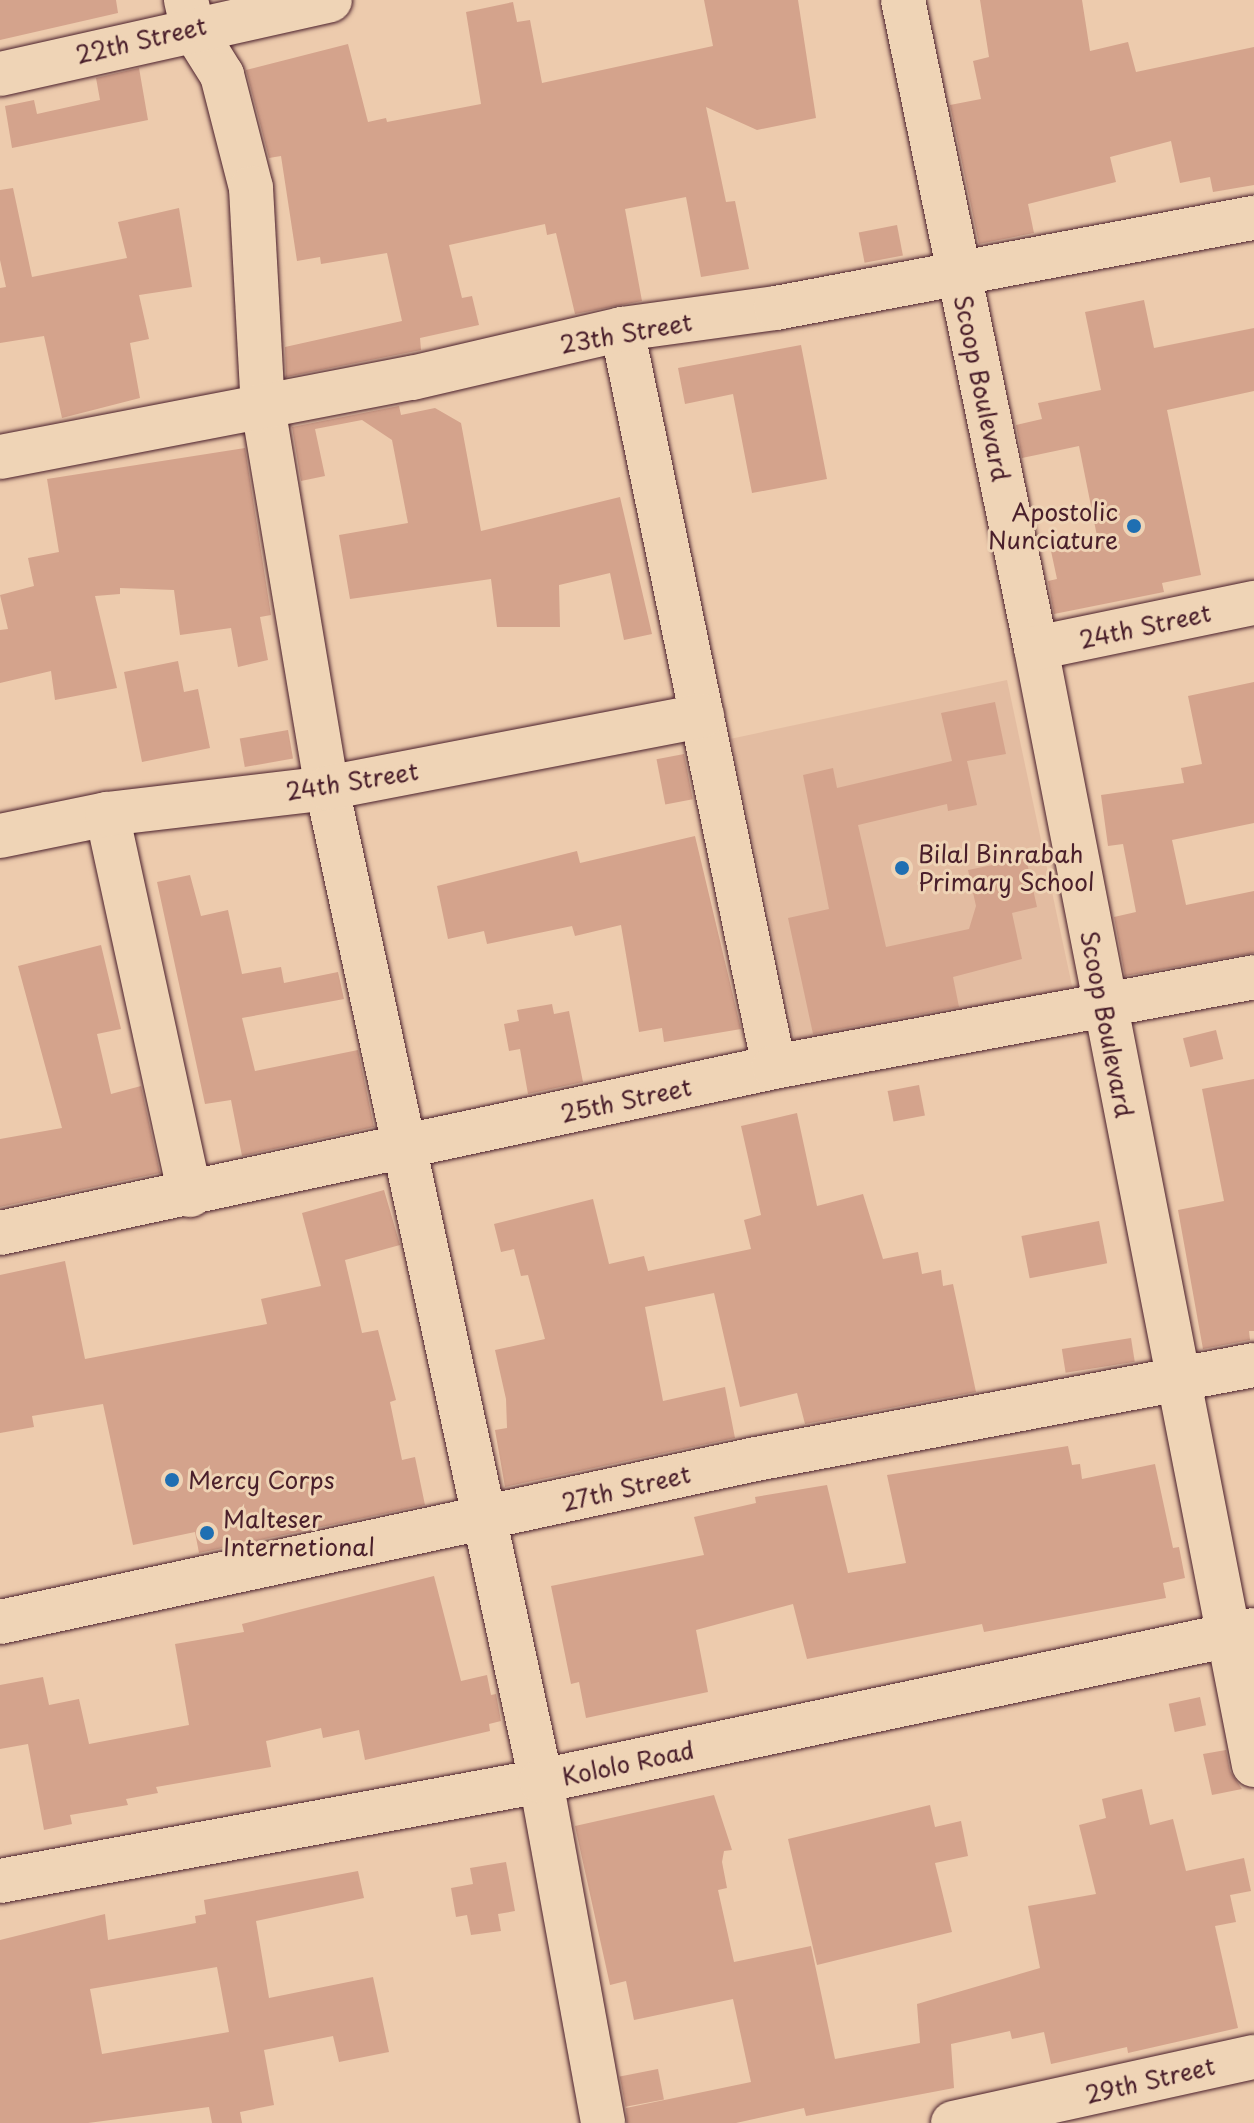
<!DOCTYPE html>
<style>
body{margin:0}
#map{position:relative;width:1254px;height:2123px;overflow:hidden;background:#edcbad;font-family:"Playpen Sans",sans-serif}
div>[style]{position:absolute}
.built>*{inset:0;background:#e3bca1;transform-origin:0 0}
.building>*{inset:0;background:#d4a38c;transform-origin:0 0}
.roads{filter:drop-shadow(0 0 2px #4a1f2b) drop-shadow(0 0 2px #4a1f2b)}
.minor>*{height:44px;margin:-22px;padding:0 22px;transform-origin:22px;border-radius:22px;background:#efd4b6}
.dots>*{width:22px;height:22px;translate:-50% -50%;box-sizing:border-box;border:4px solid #efd4b6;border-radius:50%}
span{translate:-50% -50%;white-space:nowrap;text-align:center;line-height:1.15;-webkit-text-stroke:6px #efd4b6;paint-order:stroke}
.street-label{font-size:24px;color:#4a1f2b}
.poi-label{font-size:24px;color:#4a1f2b}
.right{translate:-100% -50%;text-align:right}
.left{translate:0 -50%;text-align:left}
</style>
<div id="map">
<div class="built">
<div style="left:1007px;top:680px;width:325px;height:282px;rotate:78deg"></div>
</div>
<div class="building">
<div style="clip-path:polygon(0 0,116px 0,118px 13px,0 40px)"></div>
<div style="clip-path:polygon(704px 0,798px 0,816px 118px,757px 130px,706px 107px,726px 202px,735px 201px,749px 269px,701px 277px,686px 197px,625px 209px,642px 301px,575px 314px,556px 233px,547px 235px,545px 224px,449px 245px,462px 298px,472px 296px,479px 325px,420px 338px,421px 350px,286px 377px,285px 347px,402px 321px,387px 253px,321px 264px,320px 257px,297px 261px,281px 156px,269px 158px,246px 70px,348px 44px,368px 122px,386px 118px,387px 122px,481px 104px,466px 12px,513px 2px,517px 22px,530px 20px,542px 83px,713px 46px)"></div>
<div style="clip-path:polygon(980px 0,1082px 0,1090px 51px,1128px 42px,1136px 72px,1254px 47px,1254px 185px,1213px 192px,1210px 177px,1180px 183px,1171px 141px,1110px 157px,1116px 182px,1028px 204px,1034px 233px,979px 244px,950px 105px,981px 99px,973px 61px,989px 57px)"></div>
<div style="clip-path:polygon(139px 68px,148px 120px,12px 148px,5px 106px,34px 100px,37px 114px,100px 100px,96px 78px)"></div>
<div style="clip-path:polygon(13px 188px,32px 277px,127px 258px,118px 222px,179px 208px,192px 287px,139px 295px,149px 339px,130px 343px,140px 398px,62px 418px,44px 336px,0 343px,0 288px,6px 287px,0 260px,0 190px)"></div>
<div style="left:897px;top:225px;width:31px;height:39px;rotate:79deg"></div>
<div style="clip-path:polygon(1144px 300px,1154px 348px,1254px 328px,1254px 391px,1167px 410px,1201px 575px,1162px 583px,1164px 592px,1054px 614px,1048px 581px,1057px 579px,1051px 551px,1098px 541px,1079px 446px,1022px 458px,1016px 425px,1042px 419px,1038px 403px,1101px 390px,1085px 312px)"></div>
<div style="clip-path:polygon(801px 345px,827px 479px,752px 493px,733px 394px,685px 404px,678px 368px)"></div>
<div style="clip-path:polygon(399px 406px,401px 415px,435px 408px,461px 423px,481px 531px,620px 497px,652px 634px,624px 640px,610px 573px,559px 585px,560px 627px,497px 627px,491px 579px,350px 599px,339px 535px,408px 523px,392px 440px,362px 420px,315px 429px,325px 476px,301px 481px,292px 427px)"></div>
<div style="clip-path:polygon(245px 448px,271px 615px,260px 617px,268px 660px,238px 667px,231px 628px,180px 635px,174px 590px,120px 588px,120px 594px,95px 596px,117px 688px,55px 700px,51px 671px,0 683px,0 630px,8px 629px,0 595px,34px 586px,28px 558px,59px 552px,47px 479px)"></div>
<div style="clip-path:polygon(178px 661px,184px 692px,198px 689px,210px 748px,142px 762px,124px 672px)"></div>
<div style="clip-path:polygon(1254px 682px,1254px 823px,1172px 840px,1186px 905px,1254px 891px,1254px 953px,1125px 976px,1114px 917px,1136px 912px,1123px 844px,1108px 846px,1101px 795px,1184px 783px,1181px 768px,1202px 764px,1188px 696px)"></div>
<div style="clip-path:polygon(995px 702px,1006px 754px,967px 761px,977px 805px,948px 811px,947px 804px,858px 825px,886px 947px,969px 929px,976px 906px,968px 870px,1026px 858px,1037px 907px,1012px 913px,1022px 959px,953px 977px,959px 1007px,813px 1034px,788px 918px,829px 909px,803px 775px,833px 768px,837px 788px,952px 761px,941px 713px)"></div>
<div style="left:288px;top:730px;width:29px;height:49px;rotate:80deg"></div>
<div style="left:684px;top:754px;width:46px;height:28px;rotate:79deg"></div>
<div style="clip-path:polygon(695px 836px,741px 1029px,664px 1042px,662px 1028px,639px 1032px,621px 925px,575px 936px,572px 926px,487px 944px,484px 931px,448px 939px,437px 886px,577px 851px,580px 863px)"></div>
<div style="clip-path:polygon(190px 875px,201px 916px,228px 910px,242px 974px,281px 967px,284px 983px,338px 972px,344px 999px,242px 1018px,255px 1071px,358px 1050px,374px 1127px,242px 1156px,231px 1100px,205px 1104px,157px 882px)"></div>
<div style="clip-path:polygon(101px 945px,121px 1029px,97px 1034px,111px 1094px,141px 1086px,160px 1173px,0 1207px,0 1139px,62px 1128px,18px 966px)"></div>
<div style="clip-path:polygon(552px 1004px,554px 1014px,569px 1011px,583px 1082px,528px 1094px,520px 1049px,509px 1051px,504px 1024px,519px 1021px,517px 1010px)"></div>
<div style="left:1216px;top:1030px;width:30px;height:34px;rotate:76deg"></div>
<div style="clip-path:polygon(1254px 1079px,1254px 1331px,1249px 1331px,1250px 1340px,1203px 1349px,1178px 1210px,1224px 1201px,1202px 1089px)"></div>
<div style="left:919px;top:1085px;width:31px;height:32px;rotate:79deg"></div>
<div style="clip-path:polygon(797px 1113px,817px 1206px,863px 1194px,883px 1259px,918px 1252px,922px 1274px,941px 1270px,943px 1286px,953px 1284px,976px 1392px,805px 1424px,797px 1393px,740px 1407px,714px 1293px,645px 1307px,663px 1401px,725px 1387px,735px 1438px,505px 1487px,495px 1430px,507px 1428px,506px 1399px,495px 1350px,545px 1339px,528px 1275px,521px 1276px,514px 1249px,501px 1252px,494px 1224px,593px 1199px,609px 1264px,644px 1256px,648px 1271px,751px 1249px,744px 1220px,761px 1215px,741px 1126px)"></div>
<div style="clip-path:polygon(384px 1190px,400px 1245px,345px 1260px,362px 1333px,378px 1330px,396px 1400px,390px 1402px,402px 1460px,415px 1457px,425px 1505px,199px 1553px,195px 1532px,133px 1545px,103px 1404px,32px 1416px,34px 1427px,0 1433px,0 1275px,65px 1261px,85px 1359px,267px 1324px,261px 1299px,321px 1286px,302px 1213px)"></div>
<div style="left:1099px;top:1221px;width:43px;height:79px;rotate:79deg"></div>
<div style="left:1131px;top:1338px;width:24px;height:70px;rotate:81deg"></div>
<div style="clip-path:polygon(1068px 1446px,1072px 1465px,1080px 1464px,1082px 1479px,1155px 1464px,1173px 1548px,1179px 1547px,1185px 1578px,1163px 1583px,1166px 1598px,984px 1632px,982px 1624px,807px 1659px,793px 1604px,696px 1630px,708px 1692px,586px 1718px,579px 1682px,571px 1684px,551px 1586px,704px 1555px,694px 1517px,756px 1503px,755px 1497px,827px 1485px,848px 1573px,906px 1563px,887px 1475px)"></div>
<div style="clip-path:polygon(434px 1576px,461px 1681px,487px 1675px,491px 1695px,496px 1694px,501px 1721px,489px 1724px,490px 1731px,365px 1760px,359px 1730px,323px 1738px,321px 1728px,266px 1741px,271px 1767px,156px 1787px,158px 1793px,126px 1799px,128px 1805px,70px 1815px,72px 1824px,44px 1830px,28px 1744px,0 1749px,0 1685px,43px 1677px,49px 1705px,79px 1699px,89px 1744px,189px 1725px,175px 1644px,244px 1632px,242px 1624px)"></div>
<div style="left:1200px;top:1697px;width:29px;height:32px;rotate:78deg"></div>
<div style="clip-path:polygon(1226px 1750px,1230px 1771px,1242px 1789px,1212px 1795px,1203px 1754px)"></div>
<div style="clip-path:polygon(1142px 1789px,1150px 1825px,1173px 1819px,1186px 1871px,1244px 1858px,1251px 1891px,1230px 1895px,1236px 1922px,1215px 1926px,1238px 2028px,1128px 2053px,1127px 2047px,1051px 2064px,1044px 2032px,1012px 2039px,1010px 2031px,951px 2044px,954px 2088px,806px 2116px,804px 2108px,736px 2123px,627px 2123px,626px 2108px,751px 2082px,733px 1999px,634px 2020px,626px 1981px,610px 1985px,575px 1826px,714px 1795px,732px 1850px,724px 1851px,722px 1862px,727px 1888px,718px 1890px,734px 1962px,811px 1946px,835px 2059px,920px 2043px,917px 2004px,1040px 1968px,1028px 1906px,1096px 1894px,1079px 1825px,1106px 1818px,1102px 1799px)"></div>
<div style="clip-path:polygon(930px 1805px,935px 1827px,961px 1821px,968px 1856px,935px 1863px,952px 1932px,817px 1965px,788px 1839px)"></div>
<div style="clip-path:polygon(506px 1862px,515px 1911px,498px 1914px,501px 1931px,471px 1935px,467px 1915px,456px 1917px,451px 1888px,473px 1884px,470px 1868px)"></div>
<div style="clip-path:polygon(evenodd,358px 1871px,364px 1898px,256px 1921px,269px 1998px,373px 1977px,389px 2052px,339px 2062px,333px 2036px,264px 2050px,274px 2105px,240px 2112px,242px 2123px,212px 2123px,209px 2107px,88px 2123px,0 2123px,0 1940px,105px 1914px,108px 1940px,196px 1923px,195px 1916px,206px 1914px,204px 1900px,358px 1871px,217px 1967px,229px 2032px,102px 2054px,90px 1989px,217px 1967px)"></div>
<div style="left:658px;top:2069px;width:31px;height:39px;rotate:79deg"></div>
</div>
<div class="roads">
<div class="minor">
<div style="left:186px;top:0;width:28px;rotate:77deg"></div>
<div style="left:192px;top:27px;width:57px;rotate:58deg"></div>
<div style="left:222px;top:75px;width:117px;rotate:75.6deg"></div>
<div style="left:251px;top:188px;width:219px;rotate:86.9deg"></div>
<div style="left:263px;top:407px;width:386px;rotate:80.5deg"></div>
<div style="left:327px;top:788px;width:1016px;rotate:77.84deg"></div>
<div style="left:541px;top:1781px;width:348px;rotate:79.7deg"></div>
<div style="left:903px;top:0;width:662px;rotate:78.4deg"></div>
<div style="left:1036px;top:648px;width:1138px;rotate:78.96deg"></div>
<div style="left:0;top:74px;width:338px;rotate:-12.6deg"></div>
<div style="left:622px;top:329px;width:753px;rotate:78.36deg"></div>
<div style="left:0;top:457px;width:420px;rotate:-10.9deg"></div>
<div style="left:412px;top:378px;width:216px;rotate:-13.1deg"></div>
<div style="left:622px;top:329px;width:155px;rotate:-7.8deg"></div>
<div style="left:776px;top:308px;width:486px;rotate:-10.7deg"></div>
<div style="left:1036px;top:648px;width:223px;rotate:-11.7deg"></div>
<div style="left:107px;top:814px;width:390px;rotate:77.7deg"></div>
<div style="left:0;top:836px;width:109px;rotate:-11.6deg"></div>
<div style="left:107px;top:814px;width:222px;rotate:-6.7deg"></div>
<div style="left:327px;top:788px;width:382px;rotate:-10.9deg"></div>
<div style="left:0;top:1233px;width:792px;rotate:-12.1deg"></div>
<div style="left:774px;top:1067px;width:488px;rotate:-10.6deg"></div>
<div style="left:0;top:1622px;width:768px;rotate:-12.17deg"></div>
<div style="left:751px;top:1460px;width:512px;rotate:-10.7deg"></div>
<div style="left:0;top:1881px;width:550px;rotate:-10.47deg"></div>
<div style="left:541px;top:1781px;width:729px;rotate:-11.96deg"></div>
<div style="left:953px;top:2123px;width:308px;rotate:-12.4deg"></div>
</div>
</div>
<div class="dots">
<div style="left:1134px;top:526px;background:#1f6fb2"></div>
<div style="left:902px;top:868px;background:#1f6fb2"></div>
<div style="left:172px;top:1480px;background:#1f6fb2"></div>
<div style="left:207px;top:1533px;background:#1f6fb2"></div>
</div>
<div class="street-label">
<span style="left:141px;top:40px;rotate:-13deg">22th Street</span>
<span style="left:626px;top:333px;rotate:-10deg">23th Street</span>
<span style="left:982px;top:388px;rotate:78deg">Scoop Boulevard</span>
<span style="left:1145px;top:626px;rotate:-12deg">24th Street</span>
<span style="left:352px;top:781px;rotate:-9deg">24th Street</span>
<span style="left:1107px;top:1024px;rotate:79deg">Scoop Boulevard</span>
<span style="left:626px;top:1100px;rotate:-12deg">25th Street</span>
<span style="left:626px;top:1488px;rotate:-13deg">27th Street</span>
<span style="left:628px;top:1763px;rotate:-12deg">Kololo Road</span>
<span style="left:1150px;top:2080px;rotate:-13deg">29th Street</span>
</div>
<div class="poi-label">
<span class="right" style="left:1118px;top:526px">Apostolic<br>Nunciature</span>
<span class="left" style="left:918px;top:868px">Bilal Binrabah<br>Primary School</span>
<span class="left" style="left:188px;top:1480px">Mercy Corps</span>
<span class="left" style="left:223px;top:1533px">Malteser<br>Internetional</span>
</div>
</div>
